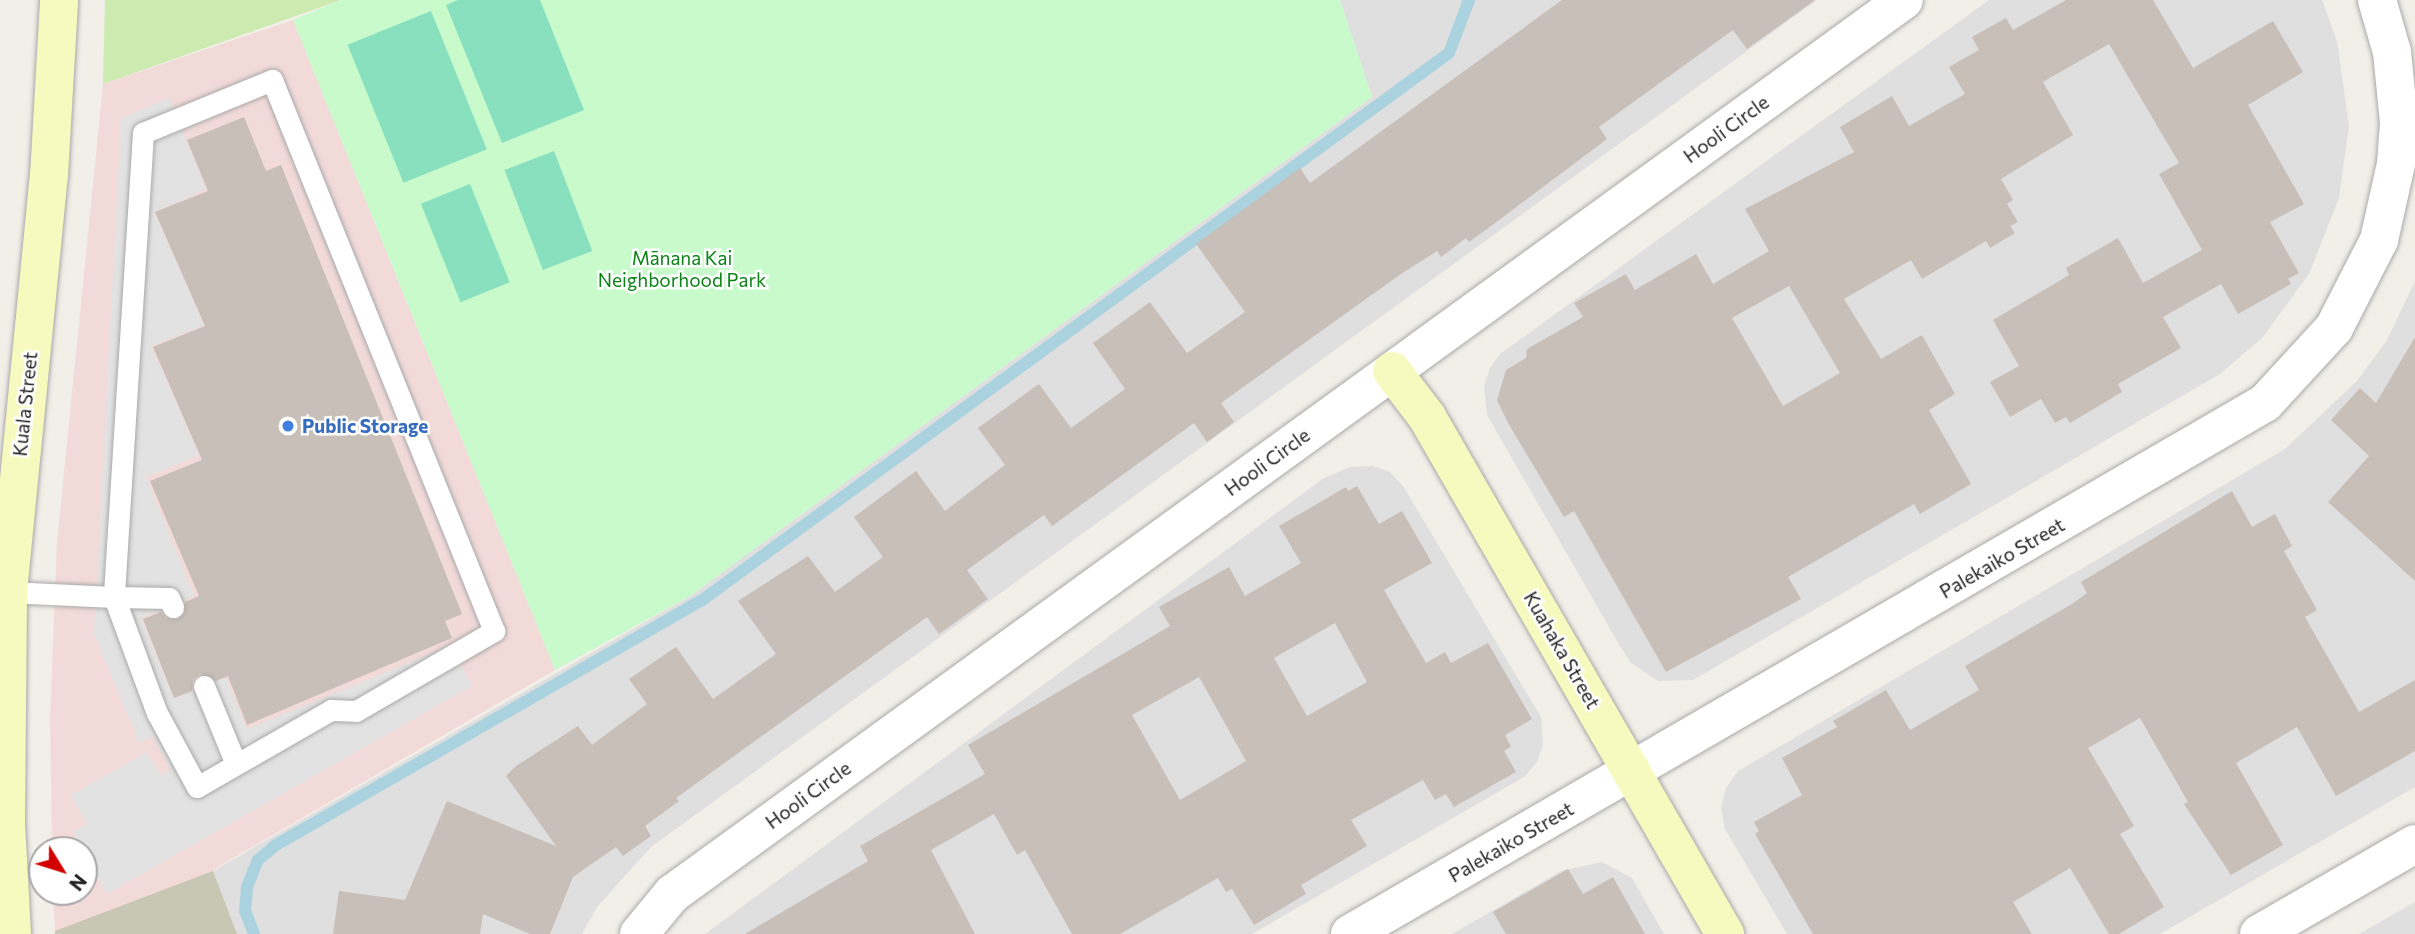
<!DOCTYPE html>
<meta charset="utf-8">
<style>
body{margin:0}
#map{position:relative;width:2415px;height:934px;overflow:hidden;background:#f2efe9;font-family:Commissioner,sans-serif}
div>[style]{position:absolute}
.residential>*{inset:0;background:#e0dfdf}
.commercial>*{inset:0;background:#f2dad9}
.construction>*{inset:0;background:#c7c7b4}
.grass>*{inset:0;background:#cdebb0}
.park>*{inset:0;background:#c8facc}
.pitch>*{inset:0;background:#88e0be;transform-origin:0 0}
.parking>*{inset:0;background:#e2e2e2}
.stream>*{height:12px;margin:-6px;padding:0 6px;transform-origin:6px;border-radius:6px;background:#aad3df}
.building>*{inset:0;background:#c7bfb8}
.roads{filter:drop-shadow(0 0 2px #a9a9a9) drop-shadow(0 0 2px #a9a9a9)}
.lane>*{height:21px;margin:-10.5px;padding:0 10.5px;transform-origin:10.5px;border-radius:10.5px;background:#fff}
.street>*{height:38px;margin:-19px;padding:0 19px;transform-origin:19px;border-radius:19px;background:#fff}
.secondary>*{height:38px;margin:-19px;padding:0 19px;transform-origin:19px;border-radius:19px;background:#f7fabf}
.dots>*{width:19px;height:19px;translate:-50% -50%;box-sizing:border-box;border:4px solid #fff;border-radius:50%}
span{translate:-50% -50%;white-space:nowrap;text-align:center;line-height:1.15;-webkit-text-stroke:5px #fff;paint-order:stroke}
.street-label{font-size:19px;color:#222}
.park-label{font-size:19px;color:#0c8416}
.shop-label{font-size:19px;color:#366cbe;font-weight:700}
.left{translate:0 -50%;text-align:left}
.north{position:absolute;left:28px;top:836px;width:70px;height:70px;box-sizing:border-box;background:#fff;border:2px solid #a7a7a7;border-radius:50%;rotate:128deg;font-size:19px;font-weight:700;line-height:28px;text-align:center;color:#222}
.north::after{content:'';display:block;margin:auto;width:24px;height:32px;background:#d40000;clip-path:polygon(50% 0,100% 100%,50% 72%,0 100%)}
</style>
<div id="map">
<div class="residential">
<div style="clip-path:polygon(1340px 0,1817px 0,651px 847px,597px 907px,582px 934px,237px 934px,213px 871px,690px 596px,1372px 97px)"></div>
<div style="clip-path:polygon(1989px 0,2322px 0,2337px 41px,2349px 126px,2339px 198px,2309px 274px,2263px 337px,2220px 374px,1693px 680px,1658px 681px,1631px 663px,1620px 646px,1487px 415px,1484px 386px,1490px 368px,1500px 354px)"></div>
<div style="clip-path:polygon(2415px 281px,2415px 787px,2160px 934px,1787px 934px,1725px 829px,1721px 808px,1726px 788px,1738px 771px,2285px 449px,2357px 381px,2387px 340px)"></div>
<div style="clip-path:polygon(1372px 466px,1390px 472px,1403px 486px,1541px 717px,1543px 745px,1537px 762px,1524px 777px,1252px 934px,705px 934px,1324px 478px,1350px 467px)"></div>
<div style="clip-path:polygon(1602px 862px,1632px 878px,1664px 934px,1452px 934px,1561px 871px)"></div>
<div style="clip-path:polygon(2415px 902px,2415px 934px,2359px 934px)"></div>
</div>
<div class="commercial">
<div style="clip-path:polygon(293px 20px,555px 670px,213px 870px,237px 934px,55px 934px,53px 892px,84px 892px,84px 850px,52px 850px,50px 718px,57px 543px,103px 84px)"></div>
</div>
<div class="construction">
<div style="clip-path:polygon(213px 871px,237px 934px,55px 934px,55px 931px)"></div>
</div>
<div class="grass">
<div style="clip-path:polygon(105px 0,341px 0,103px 84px)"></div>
</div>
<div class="park">
<div style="clip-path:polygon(341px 0,1340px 0,1372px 97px,690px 596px,555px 670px,293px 20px)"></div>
</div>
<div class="pitch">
<div style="clip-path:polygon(458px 0,540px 0,584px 110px,502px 143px,446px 5px)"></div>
<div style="left:431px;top:11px;width:149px;height:90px;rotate:68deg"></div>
<div style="left:554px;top:151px;width:107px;height:53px;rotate:69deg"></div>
<div style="left:470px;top:184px;width:106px;height:53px;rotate:68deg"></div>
</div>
<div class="parking">
<div style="clip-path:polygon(169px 98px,206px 189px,154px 212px,204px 325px,151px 346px,199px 455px,146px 477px,194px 596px,141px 618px,174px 699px,226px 678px,247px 729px,450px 646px,472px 686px,107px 894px,73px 832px,87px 824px,71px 795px,147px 752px,160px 775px,171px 770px,153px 737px,139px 743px,94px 634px,121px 118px)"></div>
</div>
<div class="stream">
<div style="left:254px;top:934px;width:25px;rotate:-111deg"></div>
<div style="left:245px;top:911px;width:24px;rotate:-85deg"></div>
<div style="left:247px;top:887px;width:29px;rotate:-68deg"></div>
<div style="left:258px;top:860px;width:23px;rotate:-40deg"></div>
<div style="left:276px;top:845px;width:490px;rotate:-29.9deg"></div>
<div style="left:701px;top:601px;width:927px;rotate:-36.23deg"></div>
<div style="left:1449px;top:53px;width:57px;rotate:-69.3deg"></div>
</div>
<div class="building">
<div style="clip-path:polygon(1562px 0,1815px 0,1747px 49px,1733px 30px,1599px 127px,1607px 139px,1495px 223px,1469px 242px,1466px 238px,1441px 257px,1437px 251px,1398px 276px,1221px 403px,1234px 422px,1207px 442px,1194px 423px,1052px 526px,1044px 515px,967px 570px,988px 599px,939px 634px,927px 617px,676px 798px,679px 801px,645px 826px,651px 836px,623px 856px,616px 847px,573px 877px,550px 934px,530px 934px,483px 914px,480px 934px,333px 934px,339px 891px,405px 900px,447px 801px,556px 846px,506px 776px,516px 766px,578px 726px,592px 745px,647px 704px,629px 679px,676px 647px,713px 699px,776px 654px,738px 601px,808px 556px,835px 592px,883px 557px,854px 517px,916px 471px,945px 511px,1005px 465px,978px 428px,1039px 384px,1071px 428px,1125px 389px,1093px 343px,1150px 302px,1187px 353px,1245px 312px,1196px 244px,1300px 168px,1310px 183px)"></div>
<div style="clip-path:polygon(evenodd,2066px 0,2153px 0,2193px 68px,2273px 21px,2303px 72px,2248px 105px,2304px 204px,2270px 222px,2299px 273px,2288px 279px,2291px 284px,2238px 314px,2221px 284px,2163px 317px,2181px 348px,2118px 384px,2122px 392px,2070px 423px,2066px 417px,2055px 423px,2041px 399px,2010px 417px,1990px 382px,2019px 366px,1993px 320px,2069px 275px,2066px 268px,2118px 238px,2143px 283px,2202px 250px,2159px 174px,2179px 163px,2109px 44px,2043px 82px,2073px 135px,2001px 179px,2013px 200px,2007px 204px,2018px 222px,2010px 226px,2015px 233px,1990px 248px,1986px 241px,1922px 279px,1911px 260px,1844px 299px,1881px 359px,1922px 335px,1955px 394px,1929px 410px,1971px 484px,1920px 514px,1914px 504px,1788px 577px,1801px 599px,1666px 672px,1574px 511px,1564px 517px,1508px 423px,1497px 400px,1506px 370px,1526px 358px,1527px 349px,1583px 317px,1574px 303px,1626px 274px,1635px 290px,1696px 254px,1713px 284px,1769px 251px,1745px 209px,1854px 152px,1840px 127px,1892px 96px,1909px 126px,1965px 94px,1949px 67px,1979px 50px,1972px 37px,2006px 18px,2013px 30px,2066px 0,1789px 286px,1840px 373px,1783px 406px,1732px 318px,1789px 286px)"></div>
<div style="clip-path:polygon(244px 117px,266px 171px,281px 165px,462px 614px,445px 621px,452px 638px,247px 725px,228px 676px,216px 681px,200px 674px,193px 679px,192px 691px,174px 698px,143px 619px,161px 612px,166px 618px,178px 619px,184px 614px,185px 602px,199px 596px,150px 481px,202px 460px,153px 347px,205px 326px,155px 212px,208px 191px,187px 140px)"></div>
<div style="clip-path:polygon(2415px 337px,2415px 581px,2328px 502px,2369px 456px,2331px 420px,2360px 388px,2376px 403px)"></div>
<div style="clip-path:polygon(evenodd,1357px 486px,1379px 524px,1402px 511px,1432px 563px,1384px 590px,1426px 663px,1445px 652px,1451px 663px,1488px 643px,1532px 719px,1505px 735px,1511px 747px,1504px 751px,1516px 772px,1454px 807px,1446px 794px,1435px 800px,1423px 780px,1351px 820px,1367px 846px,1301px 885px,1306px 894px,1254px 925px,1232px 889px,1226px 892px,1218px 878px,1120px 934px,1072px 934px,1025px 850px,1017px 855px,994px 814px,931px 850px,975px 934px,745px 934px,868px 861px,860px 846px,985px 774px,968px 745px,1170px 626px,1159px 607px,1229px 567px,1245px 596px,1301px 563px,1279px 526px,1346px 487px,1348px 491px,1357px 486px,1335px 623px,1367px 682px,1307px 716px,1274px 658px,1335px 623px,1357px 486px,1199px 677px,1246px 761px,1180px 800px,1132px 715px,1199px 677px)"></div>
<div style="clip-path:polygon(2232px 491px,2252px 527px,2275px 514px,2292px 546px,2284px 551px,2317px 610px,2305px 617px,2359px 712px,2415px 680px,2415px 751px,2336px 796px,2297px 727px,2236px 763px,2283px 845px,2231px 875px,2184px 804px,2188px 802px,2140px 718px,2088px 748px,2134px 826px,2120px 834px,2164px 907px,2119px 934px,2109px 934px,2070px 868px,2013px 902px,2032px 934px,1813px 934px,1755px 834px,1759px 831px,1754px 822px,1802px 795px,1782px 758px,1837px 727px,1833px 721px,1886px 690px,1910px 730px,1979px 690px,1965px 666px,2072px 604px,2087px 593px,2081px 582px)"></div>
<div style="clip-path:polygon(1568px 869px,1583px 894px,1613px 877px,1645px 934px,1506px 934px,1493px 912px)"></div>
</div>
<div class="roads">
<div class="lane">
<div style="left:8px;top:592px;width:106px;rotate:2.7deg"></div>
<div style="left:114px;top:597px;width:124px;rotate:69.7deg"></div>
<div style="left:157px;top:713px;width:84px;rotate:61.6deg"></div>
<div style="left:197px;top:787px;width:155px;rotate:-29.9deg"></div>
<div style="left:331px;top:710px;width:25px;rotate:2deg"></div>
<div style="left:356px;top:711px;width:160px;rotate:-30.1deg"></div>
<div style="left:494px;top:631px;width:594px;rotate:-111.94deg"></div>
<div style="left:272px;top:80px;width:139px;rotate:157.7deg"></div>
<div style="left:143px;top:133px;width:465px;rotate:93.6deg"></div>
<div style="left:114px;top:597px;width:55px;rotate:1deg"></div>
<div style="left:169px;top:598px;width:10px;rotate:66deg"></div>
<div style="left:204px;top:686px;width:84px;rotate:67.7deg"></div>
</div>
<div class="street">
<div style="left:639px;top:934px;width:52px;rotate:-50.5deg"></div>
<div style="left:672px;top:894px;width:1522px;rotate:-35.97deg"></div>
<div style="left:1350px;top:934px;width:1058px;rotate:-30.13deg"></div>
<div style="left:2265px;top:403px;width:102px;rotate:-47.4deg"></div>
<div style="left:2334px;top:328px;width:99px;rotate:-62.9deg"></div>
<div style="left:2379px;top:240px;width:78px;rotate:-77.4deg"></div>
<div style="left:2396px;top:164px;width:41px;rotate:-85.8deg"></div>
<div style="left:2399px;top:123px;width:71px;rotate:-95.6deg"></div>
<div style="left:2392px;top:52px;width:54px;rotate:-106.1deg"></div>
<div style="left:2259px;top:934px;width:180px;rotate:-30deg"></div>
</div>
<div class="secondary">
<div style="left:1392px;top:371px;width:58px;rotate:52.7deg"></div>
<div style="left:1427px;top:417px;width:597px;rotate:60.04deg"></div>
<div style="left:12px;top:934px;width:110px;rotate:-93.1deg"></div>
<div style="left:6px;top:824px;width:232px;rotate:-89.5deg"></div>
<div style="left:8px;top:592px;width:418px;rotate:-84.4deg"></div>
<div style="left:49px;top:176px;width:176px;rotate:-86.7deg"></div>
</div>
</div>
<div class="dots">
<div style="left:288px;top:426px;background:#3f7fe0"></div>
</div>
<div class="street-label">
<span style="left:1726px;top:129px;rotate:-36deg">Hooli Circle</span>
<span style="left:25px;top:404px;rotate:-84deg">Kuala Street</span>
<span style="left:1267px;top:462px;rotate:-36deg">Hooli Circle</span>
<span style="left:2002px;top:558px;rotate:-30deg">Palekaiko Street</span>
<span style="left:1562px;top:650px;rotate:60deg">Kuahaka Street</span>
<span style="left:808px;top:795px;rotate:-36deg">Hooli Circle</span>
<span style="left:1511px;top:842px;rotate:-30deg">Palekaiko Street</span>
</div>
<div class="park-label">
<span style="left:682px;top:269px">Mānana Kai<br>Neighborhood Park</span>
</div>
<div class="shop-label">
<span class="left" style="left:302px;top:426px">Public Storage</span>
</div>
<div class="north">N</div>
</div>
